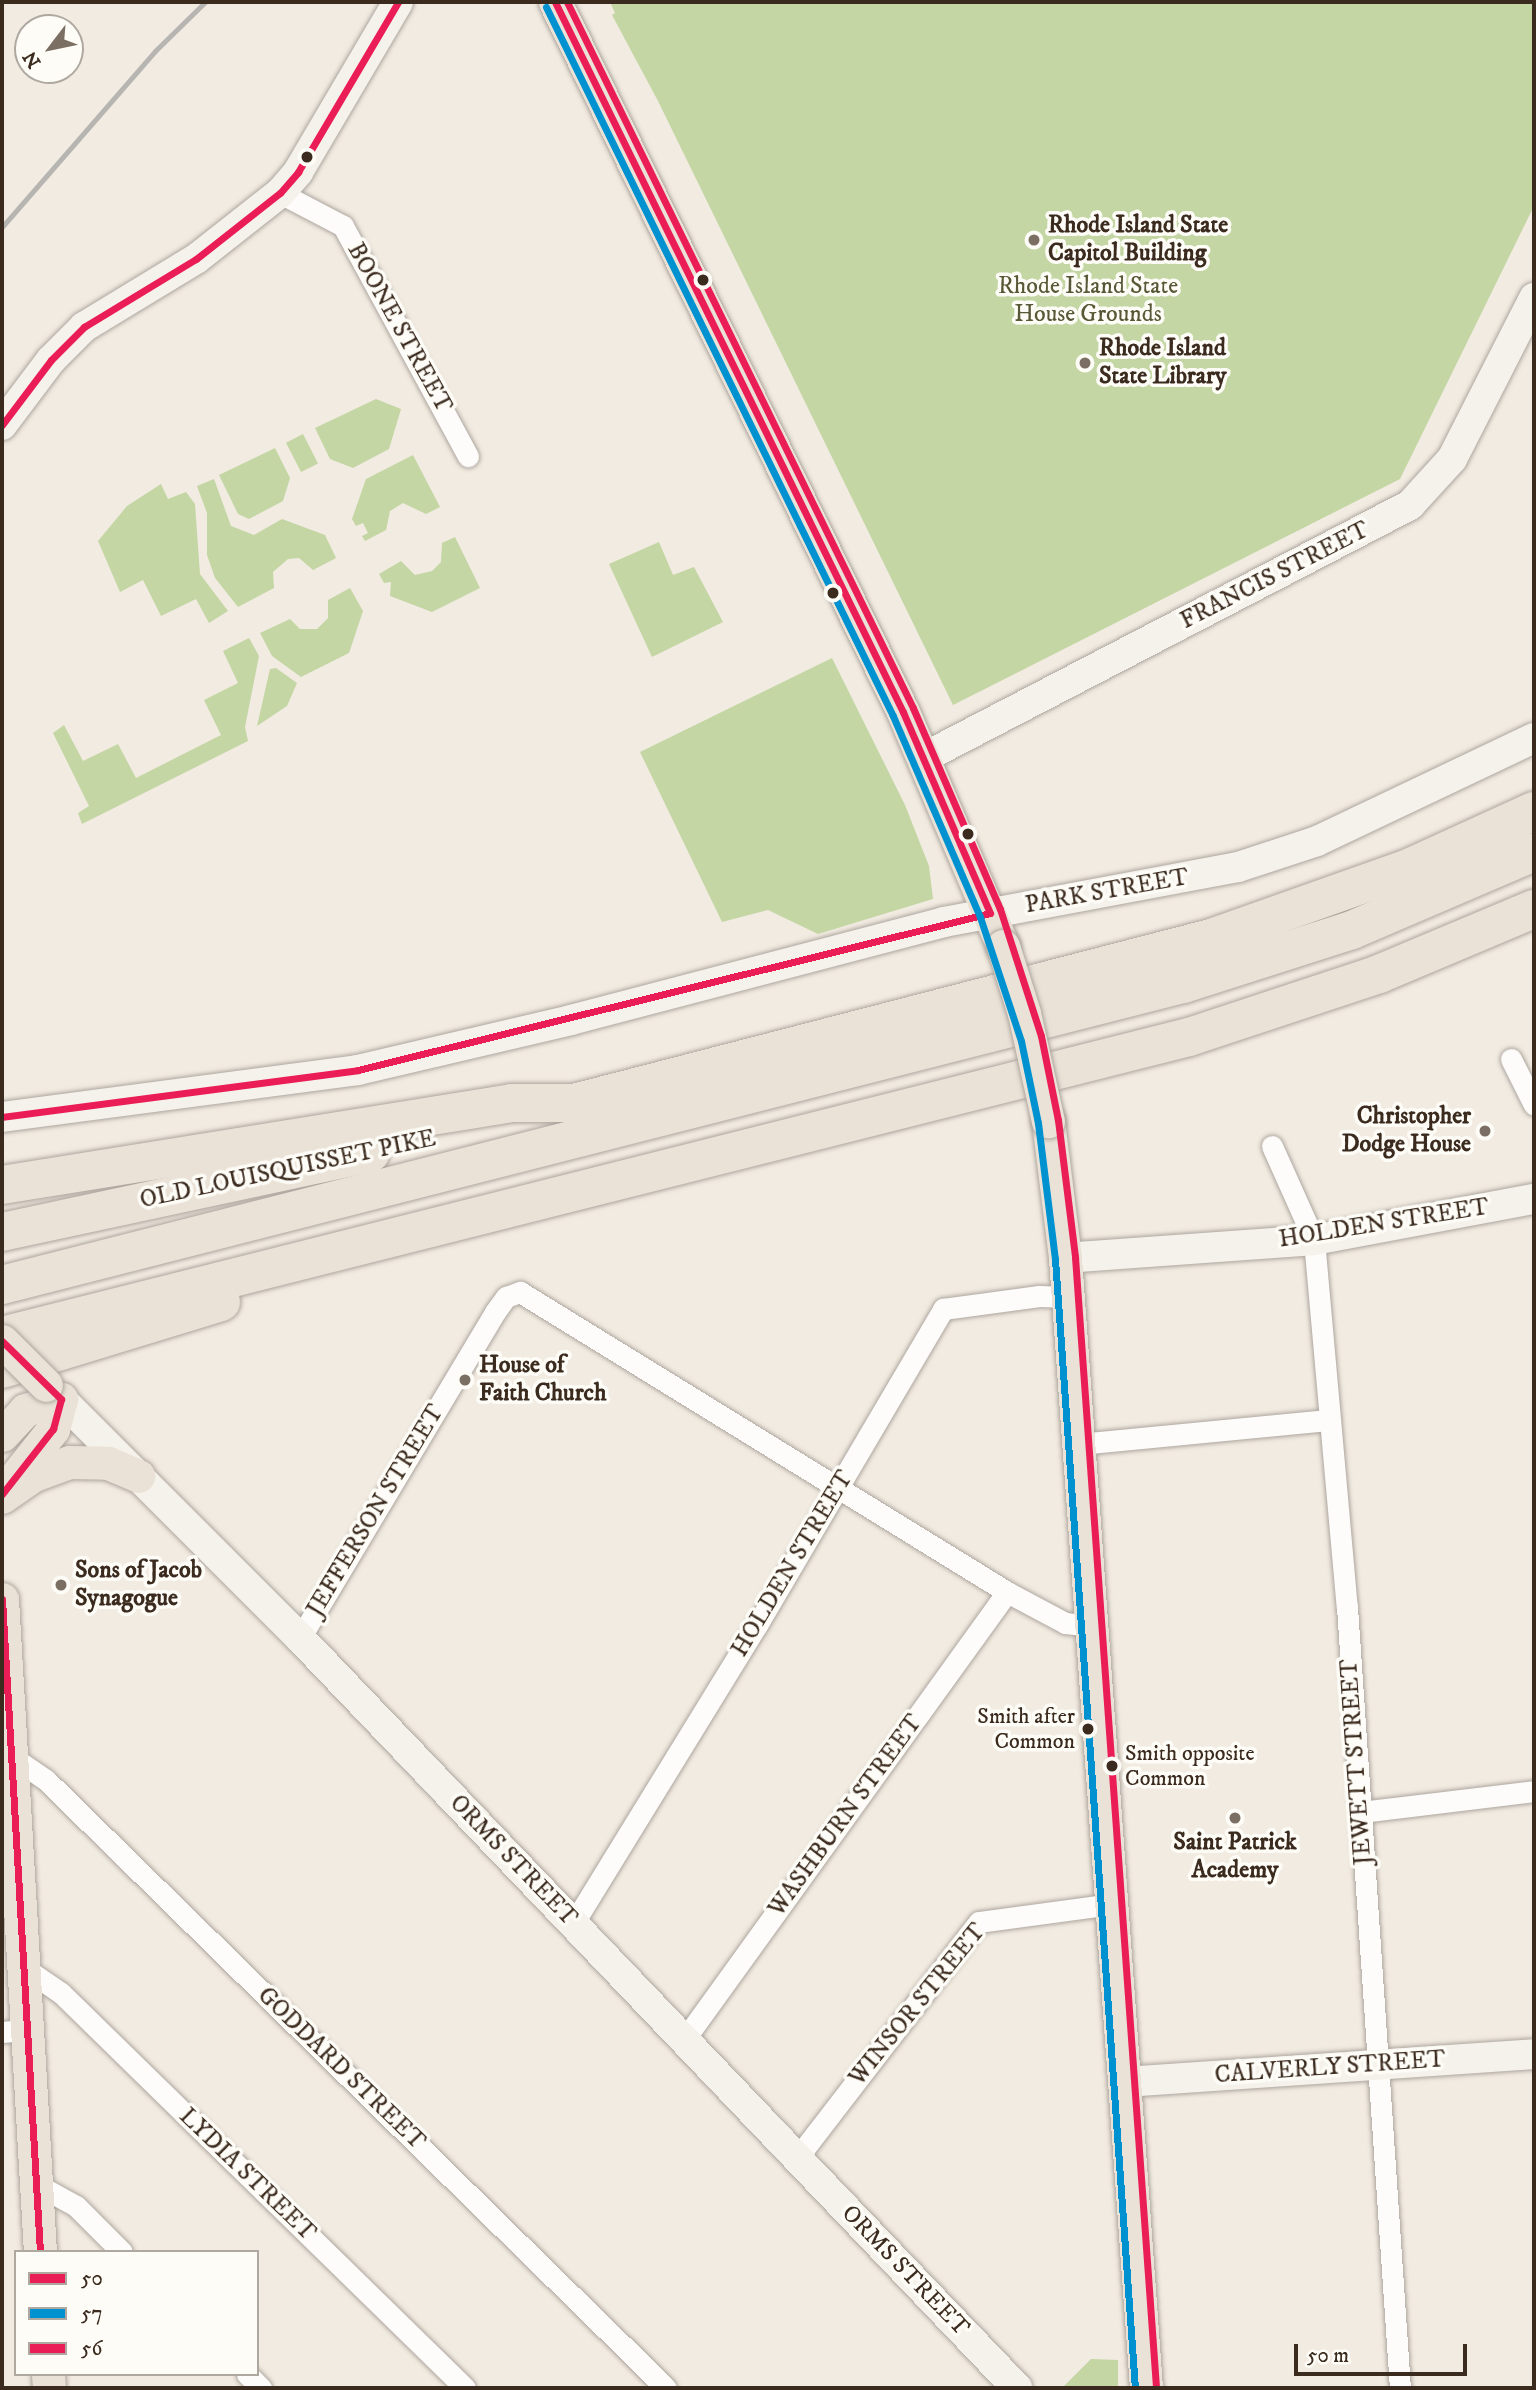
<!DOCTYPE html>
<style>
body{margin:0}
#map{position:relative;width:1536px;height:2390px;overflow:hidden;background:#f2ebe1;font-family:"IM FELL DW Pica",serif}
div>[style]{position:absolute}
.green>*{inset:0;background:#c3d6a3;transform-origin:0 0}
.roads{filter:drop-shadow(0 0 2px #ada69f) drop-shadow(0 0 2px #ada69f)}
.street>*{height:21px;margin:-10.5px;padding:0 10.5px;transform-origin:10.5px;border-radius:10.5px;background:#fdfcfa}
.secondary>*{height:30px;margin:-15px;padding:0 15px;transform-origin:15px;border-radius:15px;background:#f5f2ec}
.primary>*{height:33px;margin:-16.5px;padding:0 16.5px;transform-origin:16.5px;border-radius:16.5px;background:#eae2d7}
.highway>*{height:38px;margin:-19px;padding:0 19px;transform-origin:19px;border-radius:19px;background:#eae2d7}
.rail>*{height:5px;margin:-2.5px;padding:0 2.5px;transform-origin:2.5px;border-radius:2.5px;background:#b7b5b1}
.bridges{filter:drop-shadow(0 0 2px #ada69f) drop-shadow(0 0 2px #ada69f)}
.primary-bridge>*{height:33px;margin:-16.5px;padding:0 16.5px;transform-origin:16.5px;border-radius:16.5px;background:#eae2d7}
.bus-1>*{height:7px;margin:-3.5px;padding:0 3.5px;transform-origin:3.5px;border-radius:3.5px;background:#ea1d57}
.bus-2>*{height:7px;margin:-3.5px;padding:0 3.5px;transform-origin:3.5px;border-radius:3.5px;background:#0092d0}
.bus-3>*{height:7px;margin:-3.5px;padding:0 3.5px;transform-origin:3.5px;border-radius:3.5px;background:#ea1d57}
.dots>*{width:19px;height:19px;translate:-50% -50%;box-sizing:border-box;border:4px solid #fdfcf7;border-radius:50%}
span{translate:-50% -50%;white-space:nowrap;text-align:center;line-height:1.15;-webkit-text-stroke:7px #fdfcf7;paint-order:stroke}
.bus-label{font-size:22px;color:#3b2a1e}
.right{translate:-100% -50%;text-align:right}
.left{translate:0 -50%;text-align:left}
.poi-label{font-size:24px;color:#3b2a1e;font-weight:700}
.park-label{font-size:24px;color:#585837}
.street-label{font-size:24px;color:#3b2a1e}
.frame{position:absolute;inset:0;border:4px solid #3b2a1e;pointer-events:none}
.legend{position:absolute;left:14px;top:2250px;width:245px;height:126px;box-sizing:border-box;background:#fdfcf7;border:2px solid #afa8a0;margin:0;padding:9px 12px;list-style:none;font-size:21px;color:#3b2a1e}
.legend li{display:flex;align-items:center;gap:14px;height:35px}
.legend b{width:35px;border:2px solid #afa8a0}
.north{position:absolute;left:14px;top:14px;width:70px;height:70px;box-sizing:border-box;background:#fdfcf7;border:2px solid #afa8a0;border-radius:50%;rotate:238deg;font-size:19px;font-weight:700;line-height:28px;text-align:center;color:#3b2a1e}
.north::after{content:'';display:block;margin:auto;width:24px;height:32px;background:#7b6e62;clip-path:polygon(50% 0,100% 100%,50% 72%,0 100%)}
.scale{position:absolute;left:1294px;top:2344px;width:173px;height:32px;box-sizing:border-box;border:4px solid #3b2a1e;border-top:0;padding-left:9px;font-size:21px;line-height:24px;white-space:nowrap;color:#3b2a1e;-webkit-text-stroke:5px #fdfcf7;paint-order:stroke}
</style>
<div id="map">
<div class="green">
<div style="clip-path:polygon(610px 2px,1534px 2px,1534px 206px,1400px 479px,953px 705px,658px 101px,612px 15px,615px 13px)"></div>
<div style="clip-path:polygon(376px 399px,401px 409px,389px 449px,353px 468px,330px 459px,315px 428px)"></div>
<div style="left:303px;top:434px;width:33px;height:19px;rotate:63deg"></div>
<div style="clip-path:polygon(275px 448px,290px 478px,283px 501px,249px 519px,238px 514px,219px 475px)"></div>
<div style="clip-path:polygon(413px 455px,440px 507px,426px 514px,403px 503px,390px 511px,386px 530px,365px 541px,362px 536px,368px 533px,363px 523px,356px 526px,352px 519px,366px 479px)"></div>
<div style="clip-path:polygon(214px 479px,231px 526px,254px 535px,282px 519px,325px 535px,336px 558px,313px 570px,299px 558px,288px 559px,273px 572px,274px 588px,238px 607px,215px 578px,207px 555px,207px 513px,197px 486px)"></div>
<div style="clip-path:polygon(161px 484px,168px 499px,186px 492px,195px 504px,200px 574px,228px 611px,209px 623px,196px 599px,161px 616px,143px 580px,120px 592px,98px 541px,127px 506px)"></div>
<div style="clip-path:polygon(455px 537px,480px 588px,432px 612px,390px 596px,391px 582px,384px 583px,379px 574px,401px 561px,415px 575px,432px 571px,441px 562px,442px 543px)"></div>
<div style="clip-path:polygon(659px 542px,673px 575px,694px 567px,723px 622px,652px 657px,609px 564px)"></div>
<div style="clip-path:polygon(350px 588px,363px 611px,349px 653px,301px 677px,272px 656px,260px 633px,290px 619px,300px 629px,317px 629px,328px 618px,328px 600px)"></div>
<div style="clip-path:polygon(249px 638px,259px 656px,245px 727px,248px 741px,82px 824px,78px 813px,89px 806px,53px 733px,64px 725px,83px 761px,118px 744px,136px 778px,221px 735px,204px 700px,238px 683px,223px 651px)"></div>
<div style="clip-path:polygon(832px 658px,905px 805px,929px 866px,933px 899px,818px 934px,768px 910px,722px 922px,640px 752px)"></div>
<div style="clip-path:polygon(276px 668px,297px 683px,287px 706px,257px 726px,270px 669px)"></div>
<div style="clip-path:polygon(1091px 2359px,1118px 2360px,1118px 2388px,1062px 2388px)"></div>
</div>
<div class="roads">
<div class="street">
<div style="left:280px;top:193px;width:71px;rotate:27.6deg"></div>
<div style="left:343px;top:226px;width:262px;rotate:61.5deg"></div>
<div style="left:1511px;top:1059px;width:51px;rotate:63.4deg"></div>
<div style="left:1272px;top:1146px;width:103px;rotate:65.9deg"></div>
<div style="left:1314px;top:1240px;width:368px;rotate:84.9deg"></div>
<div style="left:1347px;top:1607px;width:783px;rotate:86.12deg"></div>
<div style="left:1079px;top:1444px;width:250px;rotate:-5.5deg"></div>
<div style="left:300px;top:1638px;width:380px;rotate:-59.1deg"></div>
<div style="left:495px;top:1312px;width:19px;rotate:-54deg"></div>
<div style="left:506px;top:1297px;width:15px;rotate:-20deg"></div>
<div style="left:520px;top:1292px;width:572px;rotate:31.63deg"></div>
<div style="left:1007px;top:1592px;width:66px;rotate:28.1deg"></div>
<div style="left:1065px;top:1623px;width:27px;rotate:6deg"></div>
<div style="left:11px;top:1756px;width:42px;rotate:34.4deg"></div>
<div style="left:46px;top:1780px;width:868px;rotate:44.44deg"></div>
<div style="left:1361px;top:1812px;width:174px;rotate:-6.9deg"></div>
<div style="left:573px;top:1924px;width:351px;rotate:-58.4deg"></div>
<div style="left:757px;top:1625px;width:367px;rotate:-59.5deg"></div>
<div style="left:943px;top:1309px;width:97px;rotate:-7.7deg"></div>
<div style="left:1039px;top:1296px;width:29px;rotate:2deg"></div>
<div style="left:23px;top:1967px;width:46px;rotate:34.4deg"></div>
<div style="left:61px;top:1993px;width:565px;rotate:44.35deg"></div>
<div style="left:2px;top:2032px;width:25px;rotate:-5deg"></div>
<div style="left:684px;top:2040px;width:552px;rotate:-54.21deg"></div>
<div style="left:797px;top:2158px;width:298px;rotate:-52.4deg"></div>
<div style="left:979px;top:1922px;width:134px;rotate:-7.7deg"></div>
<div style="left:36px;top:2184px;width:46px;rotate:28.8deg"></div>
<div style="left:76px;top:2206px;width:65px;rotate:45deg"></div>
<div style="left:247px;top:2374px;width:20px;rotate:45deg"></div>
</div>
<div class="secondary">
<div style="left:2px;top:425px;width:81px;rotate:-53deg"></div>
<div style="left:51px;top:360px;width:47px;rotate:-45deg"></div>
<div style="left:84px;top:327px;width:131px;rotate:-31.3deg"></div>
<div style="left:196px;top:259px;width:107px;rotate:-38.2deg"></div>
<div style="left:280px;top:193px;width:28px;rotate:-49deg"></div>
<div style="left:298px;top:172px;width:197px;rotate:-59.5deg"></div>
<div style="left:923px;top:758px;width:549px;rotate:-27.45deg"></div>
<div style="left:1410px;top:505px;width:62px;rotate:-47.6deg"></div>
<div style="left:1452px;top:459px;width:181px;rotate:-63deg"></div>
<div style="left:2px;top:1117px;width:359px;rotate:-7.5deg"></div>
<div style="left:358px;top:1070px;width:219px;rotate:-13.2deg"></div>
<div style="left:571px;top:1020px;width:386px;rotate:-14.7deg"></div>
<div style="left:944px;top:922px;width:299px;rotate:-10.6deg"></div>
<div style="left:1238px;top:867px;width:83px;rotate:-18.2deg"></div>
<div style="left:1317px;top:841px;width:240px;rotate:-25.4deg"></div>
<div style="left:1065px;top:1258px;width:250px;rotate:-4.1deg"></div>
<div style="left:1314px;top:1240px;width:224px;rotate:-10.6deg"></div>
<div style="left:61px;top:1399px;width:338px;rotate:45deg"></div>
<div style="left:300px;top:1638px;width:1038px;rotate:46.29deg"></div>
<div style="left:1125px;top:2082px;width:410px;rotate:-3.9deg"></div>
</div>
<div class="primary">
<div style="left:555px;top:2px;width:791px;rotate:63.89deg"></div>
<div style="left:903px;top:712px;width:254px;rotate:66.9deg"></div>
<div style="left:1048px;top:1121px;width:138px;rotate:82.9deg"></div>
<div style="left:1065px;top:1258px;width:1133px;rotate:85.9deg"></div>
<div style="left:2px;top:1435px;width:34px;rotate:-47deg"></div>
<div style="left:25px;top:1410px;width:38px;rotate:-17deg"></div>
<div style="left:11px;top:1482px;width:68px;rotate:-51.6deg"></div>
<div style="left:53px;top:1429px;width:31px;rotate:-75deg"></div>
<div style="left:2px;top:1497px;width:39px;rotate:-35deg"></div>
<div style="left:34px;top:1475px;width:37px;rotate:-20deg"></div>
<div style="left:69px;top:1462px;width:39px;rotate:1deg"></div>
<div style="left:108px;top:1463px;width:33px;rotate:23deg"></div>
<div style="left:2px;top:1599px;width:654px;rotate:86.67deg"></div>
<div style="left:48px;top:2374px;width:14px;rotate:86deg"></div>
</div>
<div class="highway">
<div style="left:2px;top:1185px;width:517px;rotate:-9.13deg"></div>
<div style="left:512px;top:1103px;width:62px"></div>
<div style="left:574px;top:1103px;width:658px;rotate:-14.52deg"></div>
<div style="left:1211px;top:938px;width:212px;rotate:-19.5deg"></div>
<div style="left:1411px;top:867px;width:135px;rotate:-24.5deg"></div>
<div style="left:2px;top:1232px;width:377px;rotate:-12.1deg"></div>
<div style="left:2px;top:1285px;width:1219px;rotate:-14.3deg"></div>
<div style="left:1183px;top:984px;width:177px;rotate:-17.7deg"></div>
<div style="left:1352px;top:930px;width:198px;rotate:-23.2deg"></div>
<div style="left:2px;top:1336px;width:1224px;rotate:-14.14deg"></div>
<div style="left:1189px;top:1037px;width:200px;rotate:-18.3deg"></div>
<div style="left:1379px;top:974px;width:168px;rotate:-22.8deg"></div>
<div style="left:2px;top:1369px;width:229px;rotate:-17deg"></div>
</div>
</div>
<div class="rail">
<div style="left:2px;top:227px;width:233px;rotate:-49deg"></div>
<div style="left:155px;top:51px;width:70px;rotate:-44.4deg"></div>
</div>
<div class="bridges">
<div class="primary-bridge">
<div style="left:1003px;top:946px;width:70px;rotate:72.6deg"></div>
<div style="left:1024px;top:1013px;width:111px;rotate:77.5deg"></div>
<div style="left:2px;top:1341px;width:62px;rotate:45deg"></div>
</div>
</div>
<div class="bus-1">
<div style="left:555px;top:2px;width:791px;rotate:63.89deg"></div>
<div style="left:903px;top:712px;width:219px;rotate:66.6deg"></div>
<div style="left:2px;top:425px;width:81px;rotate:-53deg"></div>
<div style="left:51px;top:360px;width:47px;rotate:-45deg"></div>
<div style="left:84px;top:327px;width:131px;rotate:-31.3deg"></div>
<div style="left:196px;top:259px;width:107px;rotate:-38.2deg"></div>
<div style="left:280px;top:193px;width:28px;rotate:-49deg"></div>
<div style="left:298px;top:172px;width:197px;rotate:-59.5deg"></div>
<div style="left:2px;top:1117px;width:359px;rotate:-7.5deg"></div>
<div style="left:358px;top:1070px;width:651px;rotate:-13.95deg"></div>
<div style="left:2px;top:1341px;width:83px;rotate:44.5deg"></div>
<div style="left:2px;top:1494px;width:83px;rotate:-51.9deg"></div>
<div style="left:53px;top:1429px;width:31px;rotate:-75deg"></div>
<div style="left:2px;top:1599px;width:654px;rotate:86.67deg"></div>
</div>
<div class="bus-2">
<div style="left:546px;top:7px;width:789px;rotate:63.92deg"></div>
<div style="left:893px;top:716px;width:219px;rotate:66.6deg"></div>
<div style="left:980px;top:917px;width:131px;rotate:71.7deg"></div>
<div style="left:1021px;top:1041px;width:84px;rotate:78.3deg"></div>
<div style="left:1038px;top:1123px;width:137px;rotate:82.9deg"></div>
<div style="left:1055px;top:1259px;width:1132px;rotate:85.95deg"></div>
</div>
<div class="bus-3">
<div style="left:567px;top:2px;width:786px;rotate:63.89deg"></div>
<div style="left:913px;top:708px;width:219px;rotate:66.6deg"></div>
<div style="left:1000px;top:909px;width:133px;rotate:72.1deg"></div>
<div style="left:1041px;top:1036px;width:86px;rotate:78.6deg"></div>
<div style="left:1058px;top:1120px;width:138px;rotate:82.9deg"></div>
<div style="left:1075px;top:1257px;width:1133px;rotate:85.9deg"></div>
</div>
<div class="dots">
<div style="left:307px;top:157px;background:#3b2a1e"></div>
<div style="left:1034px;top:240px;background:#7b6e62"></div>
<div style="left:703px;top:280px;background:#3b2a1e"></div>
<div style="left:1085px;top:363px;background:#7b6e62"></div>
<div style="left:833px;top:593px;background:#3b2a1e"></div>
<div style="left:968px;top:834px;background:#3b2a1e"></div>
<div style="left:1485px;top:1131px;background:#7b6e62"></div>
<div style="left:465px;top:1380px;background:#7b6e62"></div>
<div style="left:61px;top:1585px;background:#7b6e62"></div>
<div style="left:1088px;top:1729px;background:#3b2a1e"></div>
<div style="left:1112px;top:1766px;background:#3b2a1e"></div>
<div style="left:1235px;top:1818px;background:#7b6e62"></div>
</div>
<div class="bus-label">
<span class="right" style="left:1075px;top:1729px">Smith after<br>Common</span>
<span class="left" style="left:1125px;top:1766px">Smith opposite<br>Common</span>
</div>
<div class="poi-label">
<span class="left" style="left:1048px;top:240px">Rhode Island State<br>Capitol Building</span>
<span class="left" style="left:1099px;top:363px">Rhode Island<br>State Library</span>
<span class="right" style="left:1471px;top:1131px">Christopher<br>Dodge House</span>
<span class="left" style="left:479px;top:1380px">House of<br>Faith Church</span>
<span class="left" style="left:75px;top:1585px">Sons of Jacob<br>Synagogue</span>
<span style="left:1235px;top:1857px">Saint Patrick<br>Academy</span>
</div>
<div class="park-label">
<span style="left:1088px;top:301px">Rhode Island State<br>House Grounds</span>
</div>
<div class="street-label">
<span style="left:399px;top:328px;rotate:61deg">BOONE STREET</span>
<span style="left:1275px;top:576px;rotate:-27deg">FRANCIS STREET</span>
<span style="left:1107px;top:892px;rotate:-10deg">PARK STREET</span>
<span style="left:288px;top:1170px;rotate:-12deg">OLD LOUISQUISSET PIKE</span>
<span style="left:1384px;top:1224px;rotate:-9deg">HOLDEN STREET</span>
<span style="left:376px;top:1511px;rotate:-59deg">JEFFERSON STREET</span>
<span style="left:793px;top:1564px;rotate:-59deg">HOLDEN STREET</span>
<span style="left:1357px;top:1762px;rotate:-94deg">JEWETT STREET</span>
<span style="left:846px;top:1816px;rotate:-54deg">WASHBURN STREET</span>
<span style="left:513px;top:1861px;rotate:46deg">ORMS STREET</span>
<span style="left:918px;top:2005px;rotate:-51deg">WINSOR STREET</span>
<span style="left:1330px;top:2068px;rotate:-4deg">CALVERLY STREET</span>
<span style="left:341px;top:2069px;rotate:44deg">GODDARD STREET</span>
<span style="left:247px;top:2175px;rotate:44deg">LYDIA STREET</span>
<span style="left:905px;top:2271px;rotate:46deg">ORMS STREET</span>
</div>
<div class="frame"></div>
<ul class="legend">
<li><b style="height:9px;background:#ea1d57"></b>50</li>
<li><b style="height:9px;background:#0092d0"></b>57</li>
<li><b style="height:9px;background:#ea1d57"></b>56</li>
</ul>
<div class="north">N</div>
<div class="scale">50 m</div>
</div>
